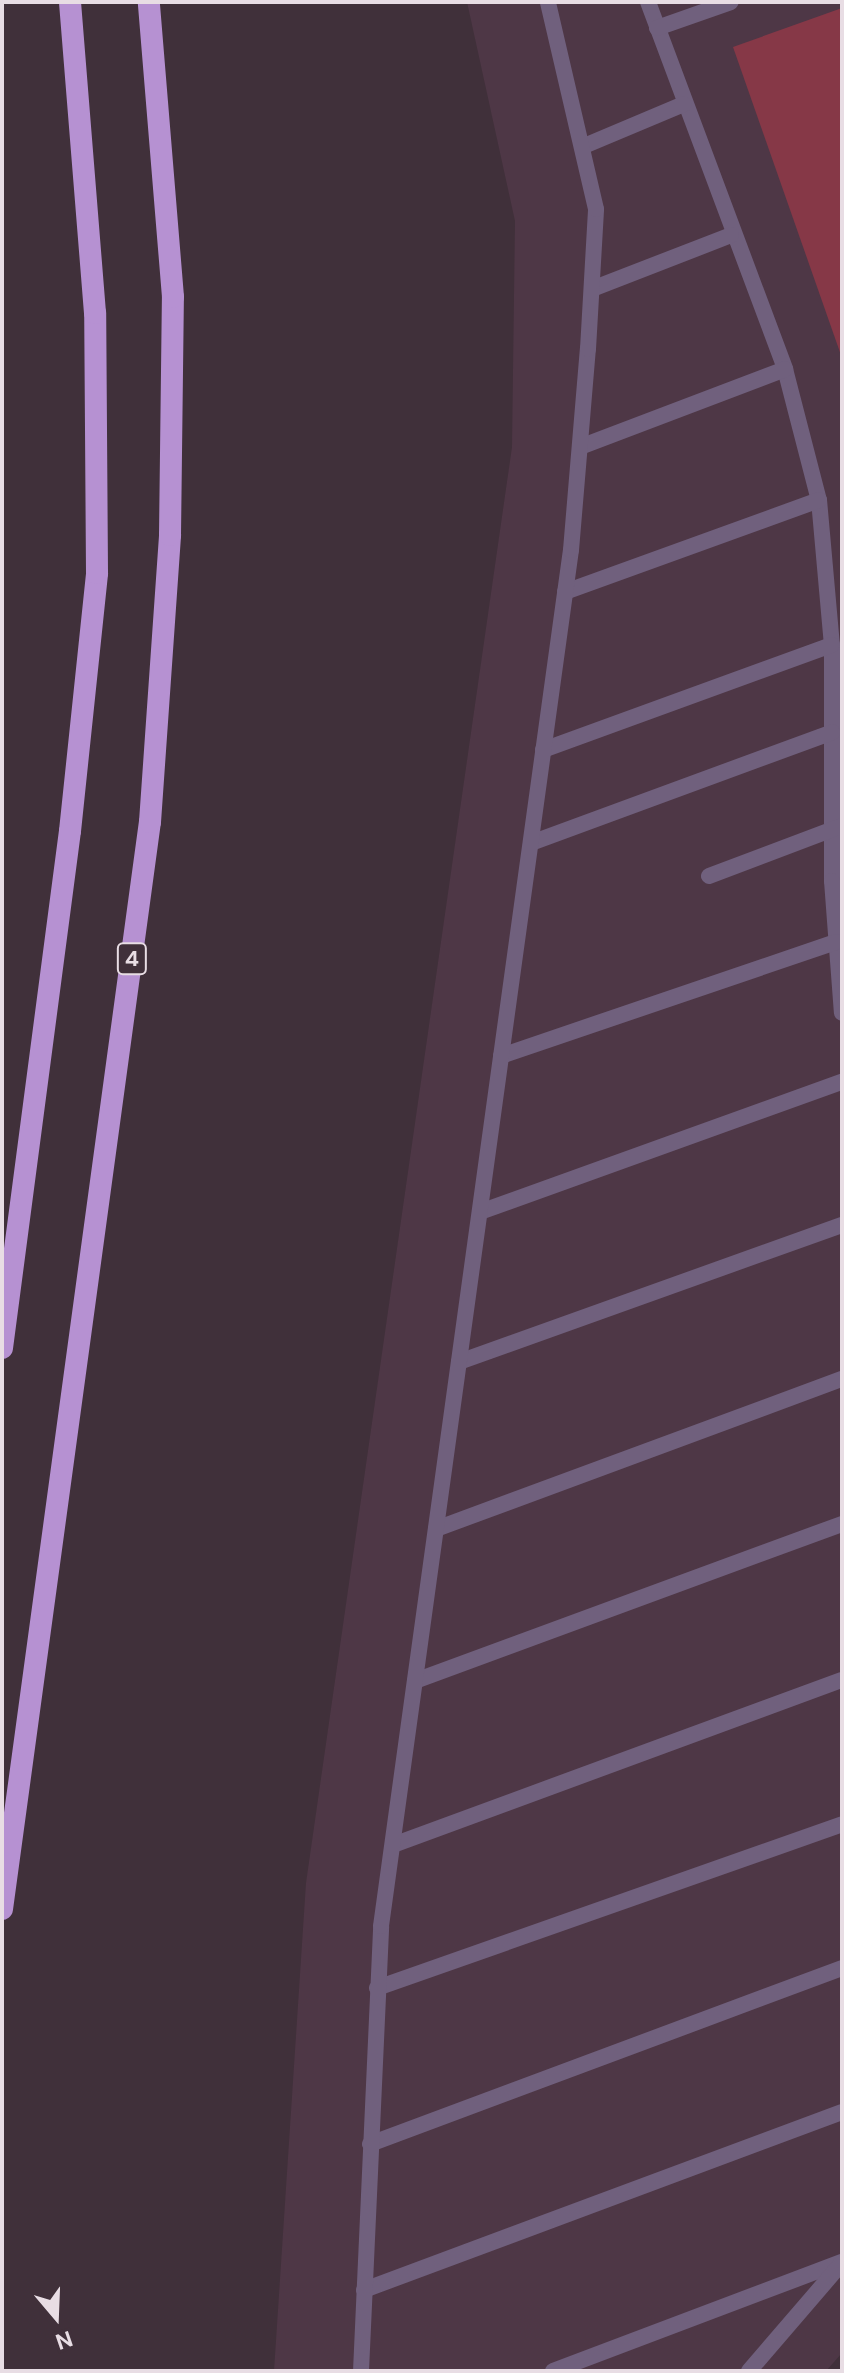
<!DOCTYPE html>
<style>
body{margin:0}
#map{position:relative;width:844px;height:2373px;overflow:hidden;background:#40303a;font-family:"DM Sans",sans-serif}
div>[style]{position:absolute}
.built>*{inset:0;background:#4e3746}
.building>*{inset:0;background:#863847}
.service>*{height:16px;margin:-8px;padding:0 8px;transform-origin:8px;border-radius:8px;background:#70607d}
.trunk>*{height:22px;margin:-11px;padding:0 11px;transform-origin:11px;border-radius:11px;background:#b691d2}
span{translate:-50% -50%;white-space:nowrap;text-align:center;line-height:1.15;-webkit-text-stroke:6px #40303a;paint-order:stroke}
.shield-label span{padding:2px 6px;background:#40303a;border:2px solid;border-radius:6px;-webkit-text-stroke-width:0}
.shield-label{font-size:22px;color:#e8dde4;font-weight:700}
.frame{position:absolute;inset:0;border:4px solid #e8dde4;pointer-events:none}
.north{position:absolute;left:16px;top:2277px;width:80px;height:80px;-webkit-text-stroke:6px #40303a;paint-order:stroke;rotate:161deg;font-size:22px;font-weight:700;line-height:32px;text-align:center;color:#e8dde4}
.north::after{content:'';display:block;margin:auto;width:28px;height:36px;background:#e8dde4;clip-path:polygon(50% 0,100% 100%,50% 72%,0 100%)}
</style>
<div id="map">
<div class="built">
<div style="clip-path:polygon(467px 2px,842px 2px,842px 2353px,826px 2371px,274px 2371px,306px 1883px,512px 447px,515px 221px)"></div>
</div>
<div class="building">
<div style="clip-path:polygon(842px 8px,842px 358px,733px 47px)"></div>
</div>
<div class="service">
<div style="left:648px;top:2px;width:392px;rotate:69.5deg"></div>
<div style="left:785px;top:369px;width:135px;rotate:75.5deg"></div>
<div style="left:819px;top:500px;width:146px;rotate:84.9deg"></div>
<div style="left:832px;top:645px;width:236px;rotate:90deg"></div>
<div style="left:832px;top:881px;width:132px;rotate:85.7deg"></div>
<div style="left:657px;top:28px;width:78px;rotate:-19.4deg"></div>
<div style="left:584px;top:146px;width:108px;rotate:-22.8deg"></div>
<div style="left:592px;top:289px;width:149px;rotate:-21.2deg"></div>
<div style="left:580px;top:447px;width:219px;rotate:-20.8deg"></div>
<div style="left:565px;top:592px;width:270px;rotate:-19.9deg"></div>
<div style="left:543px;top:750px;width:307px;rotate:-20deg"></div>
<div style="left:531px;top:843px;width:321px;rotate:-20.2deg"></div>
<div style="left:709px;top:876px;width:139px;rotate:-20.7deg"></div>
<div style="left:501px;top:1056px;width:354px;rotate:-18.8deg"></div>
<div style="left:480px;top:1212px;width:385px;rotate:-19.8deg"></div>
<div style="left:459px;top:1362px;width:407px;rotate:-19.7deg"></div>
<div style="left:436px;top:1529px;width:433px;rotate:-20.3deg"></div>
<div style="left:415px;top:1681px;width:455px;rotate:-20.2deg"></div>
<div style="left:393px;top:1845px;width:478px;rotate:-20.2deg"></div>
<div style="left:377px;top:1988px;width:493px;rotate:-19.4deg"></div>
<div style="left:370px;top:2144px;width:504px;rotate:-20.45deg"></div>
<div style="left:364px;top:2290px;width:510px;rotate:-20.42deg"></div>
<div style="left:361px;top:2371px;width:445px;rotate:-87.4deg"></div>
<div style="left:381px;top:1926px;width:1389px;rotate:-82.14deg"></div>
<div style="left:571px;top:550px;width:202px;rotate:-85.2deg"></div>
<div style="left:588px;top:349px;width:140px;rotate:-86.7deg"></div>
<div style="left:596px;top:209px;width:212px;rotate:-103.1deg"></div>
<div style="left:553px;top:2371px;width:309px;rotate:-20.7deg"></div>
<div style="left:749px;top:2371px;width:143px;rotate:-49.3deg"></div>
</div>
<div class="trunk">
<div style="left:2px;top:1348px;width:521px;rotate:-82.51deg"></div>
<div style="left:70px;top:831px;width:259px;rotate:-84deg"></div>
<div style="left:97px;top:573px;width:260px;rotate:-90.4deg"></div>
<div style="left:95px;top:313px;width:312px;rotate:-94.6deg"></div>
<div style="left:2px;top:1909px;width:1097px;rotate:-82.25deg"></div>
<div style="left:150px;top:822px;width:288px;rotate:-86deg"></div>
<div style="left:170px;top:535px;width:238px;rotate:-89.3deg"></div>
<div style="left:173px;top:297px;width:296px;rotate:-94.7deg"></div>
</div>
<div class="shield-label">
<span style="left:132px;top:959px">4</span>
</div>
<div class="frame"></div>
<div class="north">N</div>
</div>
